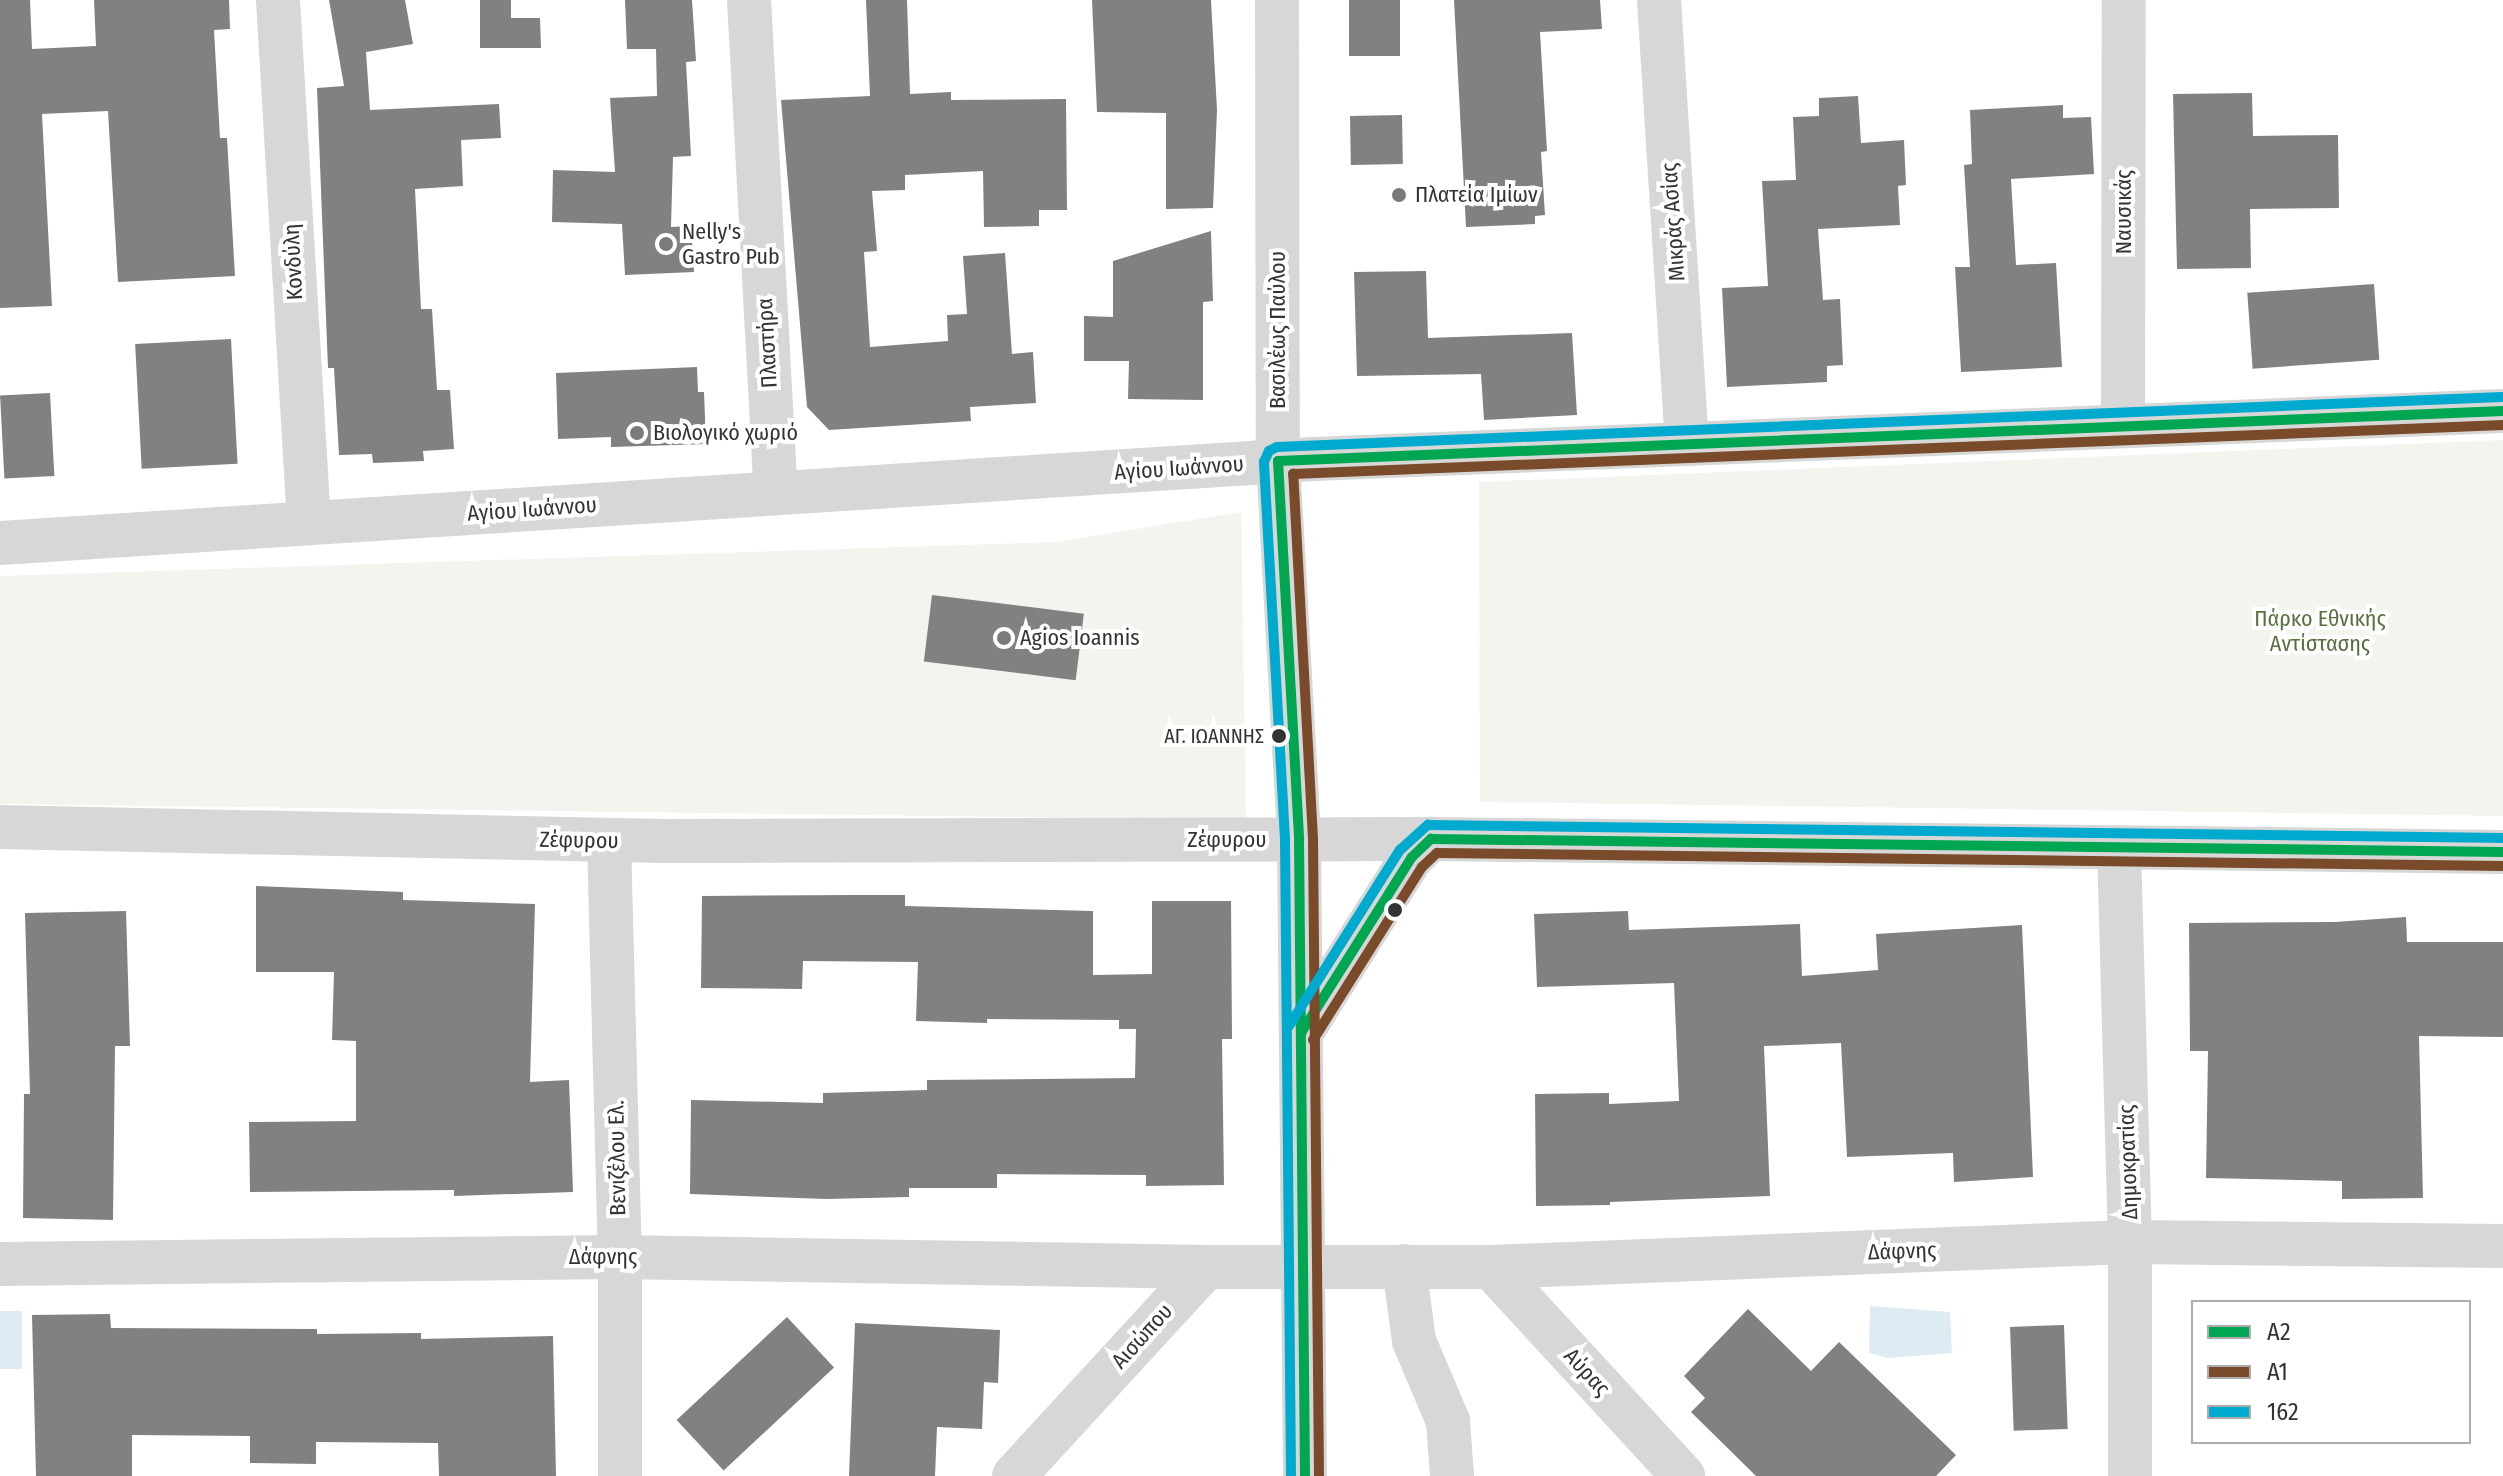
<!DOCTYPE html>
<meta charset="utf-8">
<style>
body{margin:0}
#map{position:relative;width:2503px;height:1476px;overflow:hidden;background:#fff;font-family:"Fira Sans Condensed",sans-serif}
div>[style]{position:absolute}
.green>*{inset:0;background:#f1f5ed}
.water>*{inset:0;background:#ddebf3;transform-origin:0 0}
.building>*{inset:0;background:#818181;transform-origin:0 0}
.minor>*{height:44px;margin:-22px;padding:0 22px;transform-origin:22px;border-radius:22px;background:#d7d7d7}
.bus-1>*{height:10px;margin:-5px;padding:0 5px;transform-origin:5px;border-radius:5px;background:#00a651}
.bus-2>*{height:10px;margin:-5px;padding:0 5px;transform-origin:5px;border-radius:5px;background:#7a4b2a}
.bus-3>*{height:10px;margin:-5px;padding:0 5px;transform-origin:5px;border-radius:5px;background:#00a9ce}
.dots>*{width:22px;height:22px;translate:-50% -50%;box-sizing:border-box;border:4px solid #fff;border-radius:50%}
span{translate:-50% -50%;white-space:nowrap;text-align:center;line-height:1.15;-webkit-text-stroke:8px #fff;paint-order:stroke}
.bus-label{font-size:20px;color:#333}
.right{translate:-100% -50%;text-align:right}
.poi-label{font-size:22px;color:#333}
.left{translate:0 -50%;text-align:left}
.street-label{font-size:22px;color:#333}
.park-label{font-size:22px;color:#56703f}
.legend{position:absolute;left:2191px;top:1300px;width:280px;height:144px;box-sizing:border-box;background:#fff;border:2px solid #adadad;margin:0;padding:10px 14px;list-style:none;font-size:24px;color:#333}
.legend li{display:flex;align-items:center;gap:16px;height:40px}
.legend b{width:40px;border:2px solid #adadad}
</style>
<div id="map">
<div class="green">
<div style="clip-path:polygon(2503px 440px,2503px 816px,1480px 802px,1479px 482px)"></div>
<div style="clip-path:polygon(1241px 512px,1246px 820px,0 804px,0 576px,1057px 542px)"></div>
</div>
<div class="water">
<div style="clip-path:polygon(1870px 1306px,1950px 1312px,1952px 1353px,1888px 1358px,1869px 1353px)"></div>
<div style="left:0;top:1311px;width:22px;height:58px"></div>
</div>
<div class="building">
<div style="clip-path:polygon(0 0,30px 0,32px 49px,96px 46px,94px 0,229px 0,230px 29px,214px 30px,220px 138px,227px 138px,235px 276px,118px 282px,108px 111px,42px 114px,52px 306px,0 308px)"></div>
<div style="clip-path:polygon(329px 0,405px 0,413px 44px,366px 52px,370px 110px,499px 104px,501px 138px,461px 140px,463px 186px,415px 189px,421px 309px,432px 309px,437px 390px,450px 390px,454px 449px,423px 451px,424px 461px,373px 463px,372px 454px,339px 455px,334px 368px,328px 368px,317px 88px,344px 86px)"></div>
<div style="clip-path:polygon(480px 0,511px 0,511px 18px,540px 18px,541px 48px,480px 48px)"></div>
<div style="clip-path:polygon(625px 0,692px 0,696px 61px,686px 62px,691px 156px,673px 157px,671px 227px,691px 226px,694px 272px,625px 275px,622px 224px,552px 222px,553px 170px,615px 172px,610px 98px,657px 96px,656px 49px,627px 49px)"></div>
<div style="clip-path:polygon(866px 0,907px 0,910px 94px,951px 92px,951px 100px,1066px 99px,1067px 210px,1039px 210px,1039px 226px,984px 227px,983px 171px,905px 175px,905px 190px,872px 191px,877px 251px,864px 252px,870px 347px,948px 341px,947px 315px,967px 314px,963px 256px,1005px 253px,1012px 354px,1033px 352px,1036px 403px,970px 407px,971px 421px,829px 430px,807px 407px,781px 100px,870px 96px)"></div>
<div style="clip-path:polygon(1092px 0,1211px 0,1217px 110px,1213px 208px,1166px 209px,1166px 113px,1097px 112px)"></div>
<div style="left:1349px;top:0;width:51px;height:56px"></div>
<div style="clip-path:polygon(1454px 0,1600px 0,1602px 29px,1540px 32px,1547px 151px,1541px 152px,1545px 215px,1535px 216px,1535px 224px,1466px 227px)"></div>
<div style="clip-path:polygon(2252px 93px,2253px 136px,2338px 135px,2339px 208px,2250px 209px,2251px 268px,2177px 269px,2173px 94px)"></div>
<div style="clip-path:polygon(1858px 96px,1861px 143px,1904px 140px,1906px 185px,1898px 186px,1900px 225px,1818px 229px,1823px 300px,1840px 299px,1843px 365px,1827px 366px,1827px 382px,1727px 387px,1722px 288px,1768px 286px,1762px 181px,1796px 180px,1793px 117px,1819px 116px,1819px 98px)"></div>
<div style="clip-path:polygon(2063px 105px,2063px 118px,2091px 117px,2094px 174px,2011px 179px,2016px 265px,2056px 263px,2062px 367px,1961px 372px,1955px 267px,1970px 267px,1964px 165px,1972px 164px,1970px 110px)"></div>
<div style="left:1402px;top:115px;width:49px;height:52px;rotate:89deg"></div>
<div style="clip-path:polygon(1211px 231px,1213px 301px,1203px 302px,1203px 400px,1128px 399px,1129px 361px,1084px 361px,1084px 316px,1113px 317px,1113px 261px)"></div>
<div style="clip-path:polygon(1426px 271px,1428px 338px,1572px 333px,1577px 415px,1484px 420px,1481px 374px,1357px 376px,1354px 272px)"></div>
<div style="left:2374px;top:284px;width:76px;height:127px;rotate:86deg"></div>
<div style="left:231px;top:339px;width:125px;height:96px;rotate:87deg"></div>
<div style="clip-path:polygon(697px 367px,698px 392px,704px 392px,706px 444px,611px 447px,611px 437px,558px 439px,556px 373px)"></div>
<div style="left:50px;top:393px;width:83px;height:50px;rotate:87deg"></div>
<div style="left:932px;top:595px;width:153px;height:67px;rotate:7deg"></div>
<div style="clip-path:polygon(256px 886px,403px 892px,403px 900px,535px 904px,530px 1082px,569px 1080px,573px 1192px,454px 1196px,454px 1190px,250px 1192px,249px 1122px,356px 1121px,356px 1041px,332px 1040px,334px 972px,256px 972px)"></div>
<div style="clip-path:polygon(850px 895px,905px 895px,905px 906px,1093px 911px,1093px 975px,1152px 974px,1152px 901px,1231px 901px,1232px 1039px,1222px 1039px,1224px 1185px,1146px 1186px,1146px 1175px,997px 1174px,997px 1188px,909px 1188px,909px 1197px,826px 1199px,690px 1194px,691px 1100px,823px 1103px,823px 1093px,927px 1090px,927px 1080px,1135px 1078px,1136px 1029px,1119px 1029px,1119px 1020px,987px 1019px,987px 1023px,916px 1021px,918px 962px,803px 961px,802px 989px,701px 988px,702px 896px)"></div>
<div style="clip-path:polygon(126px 911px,130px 1046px,115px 1046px,113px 1220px,23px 1218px,24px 1094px,30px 1094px,25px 913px)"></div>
<div style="clip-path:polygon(1628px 911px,1629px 930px,1800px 924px,1802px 976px,1878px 970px,1876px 934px,2022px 925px,2033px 1177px,1954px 1182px,1953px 1153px,1847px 1157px,1841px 1043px,1764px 1046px,1770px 1196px,1610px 1202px,1610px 1205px,1536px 1206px,1535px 1094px,1609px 1093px,1609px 1104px,1679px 1101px,1674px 983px,1537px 987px,1534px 914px)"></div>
<div style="clip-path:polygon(2406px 917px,2407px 942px,2503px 942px,2503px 1037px,2419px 1036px,2423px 1198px,2342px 1199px,2342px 1181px,2206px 1178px,2208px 1051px,2190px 1051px,2189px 923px,2335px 922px)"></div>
<div style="clip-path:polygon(1748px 1309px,1811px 1371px,1839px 1342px,1956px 1455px,1936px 1476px,1756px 1476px,1691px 1412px,1705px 1398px,1684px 1376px)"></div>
<div style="clip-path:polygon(110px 1314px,111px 1328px,317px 1329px,317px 1334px,421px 1333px,421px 1339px,553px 1336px,556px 1476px,439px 1476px,438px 1443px,316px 1442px,316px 1464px,250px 1463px,250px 1436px,132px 1435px,132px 1476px,36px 1476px,32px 1315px)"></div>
<div style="left:787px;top:1317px;width:69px;height:151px;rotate:47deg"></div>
<div style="clip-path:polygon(855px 1323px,1000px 1330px,998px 1383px,984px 1382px,982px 1429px,937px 1427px,935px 1476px,849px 1476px)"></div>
<div style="left:2064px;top:1325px;width:104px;height:54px;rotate:88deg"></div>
</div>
<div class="minor">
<div style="left:278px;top:0;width:524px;rotate:86.61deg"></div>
<div style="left:749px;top:0;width:494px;rotate:86.9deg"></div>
<div style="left:1277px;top:0;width:461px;rotate:89.9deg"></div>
<div style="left:1278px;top:461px;width:379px;rotate:86.8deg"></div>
<div style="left:1299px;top:839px;width:637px;rotate:89.46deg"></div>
<div style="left:1659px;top:0;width:444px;rotate:86.4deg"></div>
<div style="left:2123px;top:425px;width:425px;rotate:-89.9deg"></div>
<div style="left:0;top:543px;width:1316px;rotate:-3.66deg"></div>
<div style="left:1313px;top:459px;width:1191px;rotate:-2.31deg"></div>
<div style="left:0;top:827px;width:664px;rotate:1.21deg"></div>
<div style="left:664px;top:841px;width:767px;rotate:-0.15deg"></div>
<div style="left:1431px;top:839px;width:1072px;rotate:0.69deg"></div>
<div style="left:609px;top:841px;width:416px;rotate:88.5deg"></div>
<div style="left:620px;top:1257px;width:219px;rotate:90deg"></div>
<div style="left:2119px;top:848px;width:394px;rotate:88.4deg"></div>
<div style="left:2130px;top:1242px;width:234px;rotate:90deg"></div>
<div style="left:1301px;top:1033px;width:207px;rotate:-57.8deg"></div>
<div style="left:1411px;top:858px;width:28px;rotate:-44deg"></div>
<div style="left:0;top:1264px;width:620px;rotate:-0.65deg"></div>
<div style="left:620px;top:1257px;width:586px;rotate:0.98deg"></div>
<div style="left:1404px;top:1266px;width:76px;rotate:82.4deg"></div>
<div style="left:1414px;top:1341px;width:87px;rotate:67deg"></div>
<div style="left:1448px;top:1421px;width:55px;rotate:85.8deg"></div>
<div style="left:1491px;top:1267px;width:284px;rotate:47.4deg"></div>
<div style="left:1014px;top:1476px;width:284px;rotate:-47.4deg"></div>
<div style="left:1206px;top:1267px;width:285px"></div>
<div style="left:1491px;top:1267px;width:639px;rotate:-2.24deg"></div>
<div style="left:2130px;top:1242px;width:373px;rotate:0.6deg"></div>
</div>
<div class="bus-1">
<div style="left:1278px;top:461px;width:1226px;rotate:-2.34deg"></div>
<div style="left:1278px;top:461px;width:379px;rotate:86.8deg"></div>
<div style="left:1299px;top:839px;width:637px;rotate:89.46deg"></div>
<div style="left:1431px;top:839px;width:1072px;rotate:0.69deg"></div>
<div style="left:1301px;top:1033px;width:207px;rotate:-57.8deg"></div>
<div style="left:1411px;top:858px;width:28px;rotate:-44deg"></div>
</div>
<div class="bus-2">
<div style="left:1313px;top:1040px;width:204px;rotate:-57.8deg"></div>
<div style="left:1422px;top:867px;width:21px;rotate:-43deg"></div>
<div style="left:1437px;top:853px;width:1066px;rotate:0.7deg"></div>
<div style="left:1319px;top:1476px;width:637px;rotate:-90.54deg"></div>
<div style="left:1313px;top:839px;width:366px;rotate:-93.1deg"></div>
<div style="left:1293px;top:474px;width:1211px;rotate:-2.32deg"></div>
</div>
<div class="bus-3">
<div style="left:1289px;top:1026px;width:208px;rotate:-57.8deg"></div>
<div style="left:1400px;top:850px;width:38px;rotate:-42deg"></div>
<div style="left:1428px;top:825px;width:1075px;rotate:0.69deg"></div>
<div style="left:1291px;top:1476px;width:637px;rotate:-90.54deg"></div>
<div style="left:1285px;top:839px;width:378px;rotate:-93.2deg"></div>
<div style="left:1264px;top:462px;width:12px;rotate:-66deg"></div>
<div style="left:1269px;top:451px;width:9px;rotate:-27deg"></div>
<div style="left:1277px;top:447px;width:1226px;rotate:-2.34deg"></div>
</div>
<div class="dots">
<div style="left:1399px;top:195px;background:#7a7a7a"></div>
<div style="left:666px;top:244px;background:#7a7a7a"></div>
<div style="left:637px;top:433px;background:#7a7a7a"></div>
<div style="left:1004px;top:638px;background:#7a7a7a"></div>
<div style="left:1279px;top:736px;background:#333"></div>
<div style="left:1395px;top:910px;background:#333"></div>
</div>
<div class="bus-label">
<span class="right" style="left:1264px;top:736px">ΑΓ. ΙΩΑΝΝΗΣ</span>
</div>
<div class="poi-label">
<span class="left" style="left:1415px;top:195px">Πλατεία Ιμίων</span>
<span class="left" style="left:682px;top:244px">Nelly's<br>Gastro Pub</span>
<span class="left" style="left:653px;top:433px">Βιολογικό χωριό</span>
<span class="left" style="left:1020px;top:638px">Agios Ioannis</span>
</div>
<div class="street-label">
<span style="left:2124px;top:212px;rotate:-90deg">Ναυσικάς</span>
<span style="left:1673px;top:222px;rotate:-94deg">Μικράς Ασίας</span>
<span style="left:293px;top:262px;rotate:-93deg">Κονδύλη</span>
<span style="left:1278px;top:330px;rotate:-90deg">Βασιλέως Παύλου</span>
<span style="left:767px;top:343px;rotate:-93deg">Πλαστήρα</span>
<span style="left:1179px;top:468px;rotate:-4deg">Αγίου Ιωάννου</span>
<span style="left:532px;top:509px;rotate:-4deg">Αγίου Ιωάννου</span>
<span style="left:579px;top:840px;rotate:1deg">Ζέφυρου</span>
<span style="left:1227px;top:840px">Ζέφυρου</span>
<span style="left:617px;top:1158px;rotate:-91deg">Βενιζέλου Ελ.</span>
<span style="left:2128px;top:1162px;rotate:-92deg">Δημοκρατίας</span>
<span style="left:1902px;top:1251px;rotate:-2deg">Δάφνης</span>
<span style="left:603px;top:1257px">Δάφνης</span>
<span style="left:1142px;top:1336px;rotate:-48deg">Αισώπου</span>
<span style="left:1587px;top:1372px;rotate:47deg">Αύρας</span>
</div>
<div class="park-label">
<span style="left:2320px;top:631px">Πάρκο Εθνικής<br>Αντίστασης</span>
</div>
<ul class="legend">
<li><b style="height:10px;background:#00a651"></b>Α2</li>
<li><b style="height:10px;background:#7a4b2a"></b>Α1</li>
<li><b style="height:10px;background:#00a9ce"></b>162</li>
</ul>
</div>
